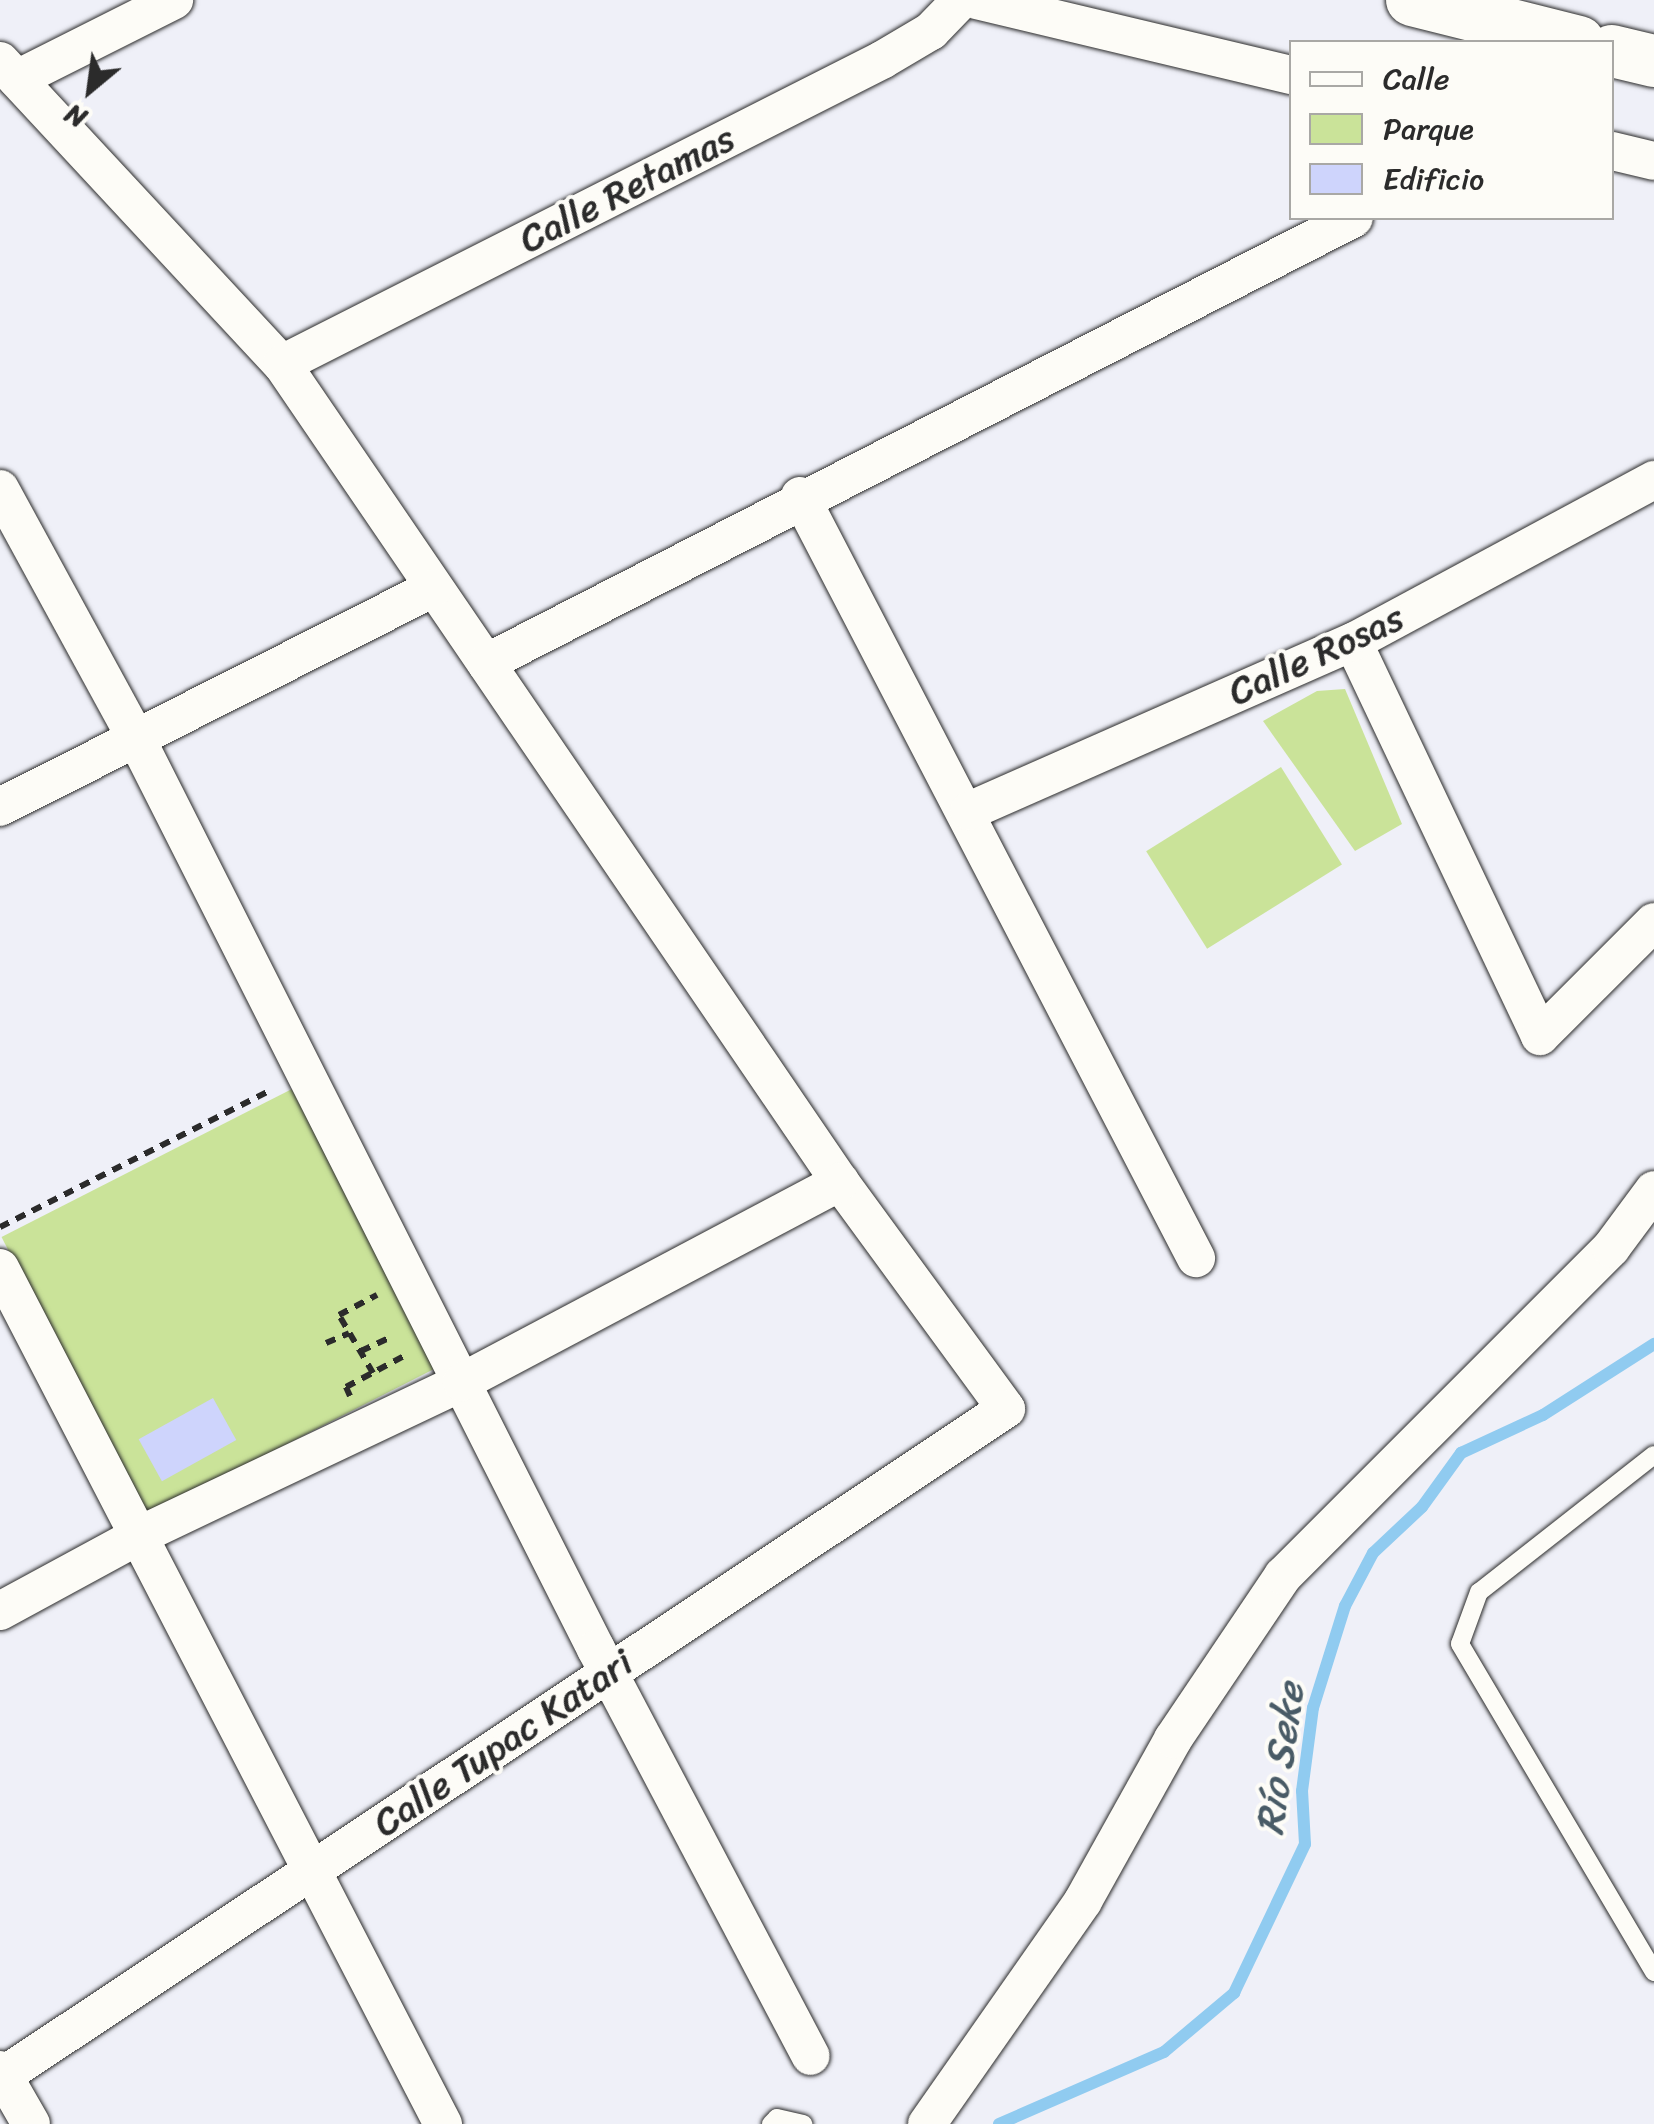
<!DOCTYPE html>
<meta charset="utf-8">
<style>
body{margin:0}
#map{position:relative;width:1654px;height:2124px;overflow:hidden;background:#eff0f8;font-family:Sriracha,sans-serif}
div>[style]{position:absolute}
.green>*{inset:0;background:#cae399;transform-origin:0 0}
.stream>*{height:12px;margin:-6px;padding:0 6px;transform-origin:6px;border-radius:6px;background:#90cbf0}
.building>*{inset:0;background:#ced4fc;transform-origin:0 0}
.path>*{height:6px;margin-top:-3px;transform-origin:0;background:repeating-linear-gradient(90deg,#2b2b2b 0 10px,transparent 0 18px)}
.roads{filter:drop-shadow(0 0 2px #2b2b2b) drop-shadow(0 0 2px #2b2b2b)}
.lane>*{height:18px;margin:-9px;padding:0 9px;transform-origin:9px;border-radius:9px;background:#fdfcf7}
.street>*{height:38px;margin:-19px;padding:0 19px;transform-origin:19px;border-radius:19px;background:#fdfcf7}
.secondary>*{height:52px;margin:-26px;padding:0 26px;transform-origin:26px;border-radius:26px;background:#fdfcf7}
span{translate:-50% -50%;white-space:nowrap;text-align:center;line-height:1.15;-webkit-text-stroke:8px #fdfcf7;paint-order:stroke}
.street-label{font-size:38px;color:#2b2b2b}
.water-label{font-size:40px;color:#495b66;font-style:italic}
.legend{position:absolute;left:1289px;top:40px;width:325px;height:180px;box-sizing:border-box;background:#fdfcf7;border:2px solid #a9a8a5;margin:0;padding:12px 18px;list-style:none;font-size:30px;color:#2b2b2b}
.legend li{display:flex;align-items:center;gap:20px;height:50px}
.legend b{width:50px;border:2px solid #a9a8a5}
.north{position:absolute;left:40px;top:40px;width:100px;height:100px;-webkit-text-stroke:8px #fdfcf7;paint-order:stroke;rotate:209deg;font-size:28px;font-weight:700;line-height:40px;text-align:center;color:#2b2b2b}
.north::after{content:'';display:block;margin:auto;width:35px;height:45px;background:#2b2b2b;clip-path:polygon(50% 0,100% 100%,50% 72%,0 100%)}
</style>
<div id="map">
<div class="green">
<div style="clip-path:polygon(1345px 689px,1402px 824px,1355px 851px,1263px 721px,1317px 691px)"></div>
<div style="left:1281px;top:767px;width:115px;height:159px;rotate:58deg"></div>
<div style="left:292px;top:1089px;width:314px;height:326px;rotate:63deg"></div>
</div>
<div class="stream">
<div style="left:999px;top:2124px;width:180px;rotate:-23.6deg"></div>
<div style="left:1164px;top:2052px;width:92px;rotate:-40.1deg"></div>
<div style="left:1234px;top:1993px;width:165px;rotate:-64.5deg"></div>
<div style="left:1305px;top:1844px;width:53px;rotate:-93.2deg"></div>
<div style="left:1302px;top:1791px;width:84px;rotate:-82.5deg"></div>
<div style="left:1313px;top:1708px;width:107px;rotate:-72.6deg"></div>
<div style="left:1345px;top:1606px;width:60px;rotate:-62.2deg"></div>
<div style="left:1373px;top:1553px;width:67px;rotate:-43.2deg"></div>
<div style="left:1422px;top:1507px;width:67px;rotate:-54.2deg"></div>
<div style="left:1461px;top:1453px;width:90px;rotate:-24.9deg"></div>
<div style="left:1543px;top:1415px;width:132px;rotate:-32.6deg"></div>
</div>
<div class="building">
<div style="left:213px;top:1398px;width:48px;height:85px;rotate:61deg"></div>
</div>
<div class="path">
<div style="left:0;top:1227px;width:304px;rotate:-26.8deg"></div>
<div style="left:326px;top:1343px;width:25px;rotate:-23deg"></div>
<div style="left:361px;top:1351px;width:35px;rotate:-25deg"></div>
<div style="left:373px;top:1373px;width:67px;rotate:-120.4deg"></div>
<div style="left:339px;top:1315px;width:43px;rotate:-27.8deg"></div>
<div style="left:350px;top:1396px;width:10px;rotate:-114deg"></div>
<div style="left:346px;top:1387px;width:66px;rotate:-28.1deg"></div>
</div>
<div class="roads">
<div class="lane">
<div style="left:1654px;top:1455px;width:222px;rotate:141.9deg"></div>
<div style="left:1479px;top:1592px;width:55px;rotate:110.1deg"></div>
<div style="left:1460px;top:1644px;width:381px;rotate:59.4deg"></div>
<div style="left:771px;top:2124px;width:8px;rotate:-45deg"></div>
<div style="left:777px;top:2118px;width:27px;rotate:13deg"></div>
</div>
<div class="street">
<div style="left:976px;top:0;width:325px;rotate:13.4deg"></div>
<div style="left:0;top:61px;width:414px;rotate:47.1deg"></div>
<div style="left:282px;top:364px;width:990px;rotate:55.7deg"></div>
<div style="left:840px;top:1182px;width:281px;rotate:53.8deg"></div>
<div style="left:1006px;top:1409px;width:1208px;rotate:146.38deg"></div>
<div style="left:17px;top:79px;width:176px;rotate:-26.7deg"></div>
<div style="left:1612px;top:151px;width:43px;rotate:13.4deg"></div>
<div style="left:282px;top:364px;width:673px;rotate:-26.87deg"></div>
<div style="left:882px;top:60px;width:57px;rotate:-30.6deg"></div>
<div style="left:931px;top:31px;width:43px;rotate:-45.9deg"></div>
<div style="left:0;top:489px;width:284px;rotate:61.4deg"></div>
<div style="left:136px;top:738px;width:1021px;rotate:63.21deg"></div>
<div style="left:596px;top:1649px;width:460px;rotate:62.2deg"></div>
<div style="left:800px;top:496px;width:859px;rotate:62.54deg"></div>
<div style="left:1353px;top:642px;width:436px;rotate:64.6deg"></div>
<div style="left:1540px;top:1036px;width:161px;rotate:-45deg"></div>
<div style="left:486px;top:663px;width:975px;rotate:-27.14deg"></div>
<div style="left:0;top:807px;width:485px;rotate:-26.8deg"></div>
<div style="left:969px;top:811px;width:420px;rotate:-23.8deg"></div>
<div style="left:1353px;top:642px;width:342px;rotate:-28.3deg"></div>
<div style="left:0;top:1268px;width:964px;rotate:62.64deg"></div>
<div style="left:0;top:1611px;width:157px;rotate:-28.5deg"></div>
<div style="left:138px;top:1536px;width:359px;rotate:-25.4deg"></div>
<div style="left:462px;top:1382px;width:428px;rotate:-27.9deg"></div>
<div style="left:0;top:2070px;width:62px;rotate:60.1deg"></div>
<div style="left:927px;top:2124px;width:272px;rotate:-55deg"></div>
<div style="left:1083px;top:1901px;width:185px;rotate:-60.9deg"></div>
<div style="left:1173px;top:1739px;width:197px;rotate:-56deg"></div>
<div style="left:1283px;top:1576px;width:464px;rotate:-45deg"></div>
<div style="left:1611px;top:1248px;width:72px;rotate:-53.4deg"></div>
</div>
<div class="secondary">
<div style="left:1412px;top:0;width:172px;rotate:14.1deg"></div>
<div style="left:1612px;top:51px;width:43px;rotate:13.4deg"></div>
</div>
</div>
<div class="street-label">
<span style="left:627px;top:189px;rotate:-27deg">Calle Retamas</span>
<span style="left:1316px;top:655px;rotate:-25deg">Calle Rosas</span>
<span style="left:503px;top:1743px;rotate:-34deg">Calle Tupac Katari</span>
</div>
<div class="water-label">
<span style="left:1280px;top:1759px;rotate:-82deg">Río Seke</span>
</div>
<ul class="legend">
<li><b style="height:12px;background:#fdfcf7"></b>Calle</li>
<li><b style="height:28px;background:#cae399"></b>Parque</li>
<li><b style="height:28px;background:#ced4fc"></b>Edificio</li>
</ul>
<div class="north">N</div>
</div>
